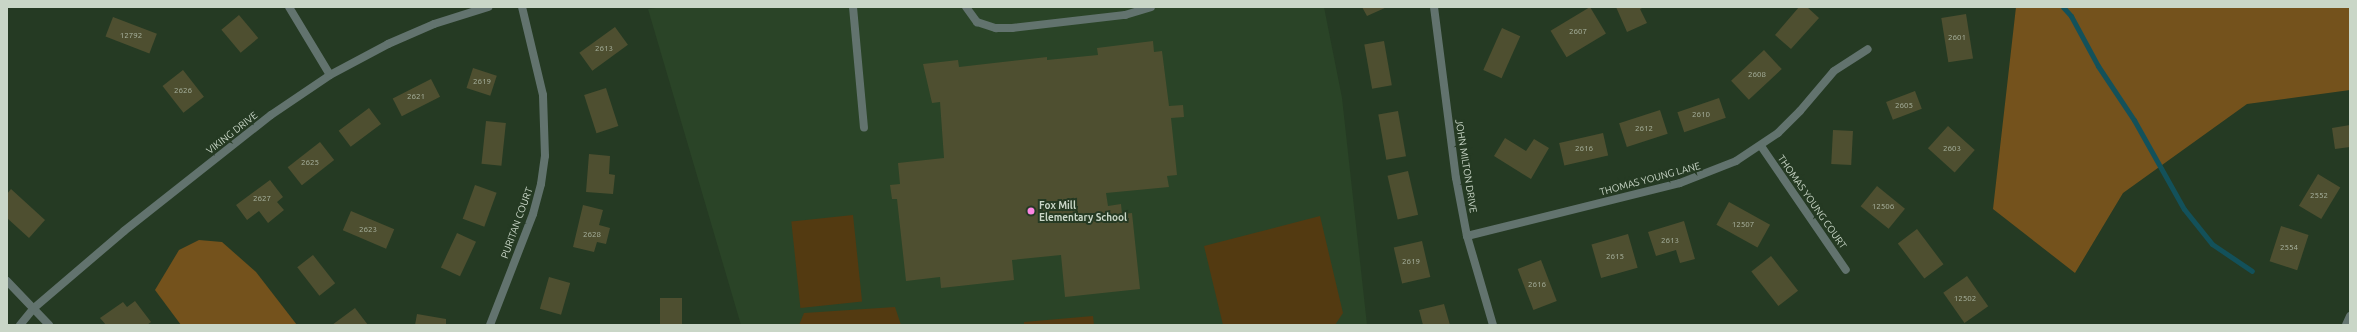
<!DOCTYPE html>
<style>
body{margin:0}
#map{position:relative;width:2357px;height:332px;overflow:hidden;background:#253a23;font-family:Ubuntu,sans-serif}
div>[style]{position:absolute}
.built>*{inset:0;background:#2a4427}
.green>*{inset:0;background:#533a11;transform-origin:0 0}
.forest>*{inset:0;background:#74521c}
.stream>*{height:5px;margin:-2.5px;padding:0 2.5px;transform-origin:2.5px;border-radius:2.5px;background:#13515a}
.building>*{inset:0;background:#4e4f30;transform-origin:0 0}
.service>*{height:8px;margin:-4px;padding:0 4px;transform-origin:4px;border-radius:4px;background:#62736e}
.minor>*{height:8px;margin:-4px;padding:0 4px;transform-origin:4px;border-radius:4px;background:#62736e}
.tertiary>*{height:8px;margin:-4px;padding:0 4px;transform-origin:4px;border-radius:4px;background:#62736e}
.dots>*{width:11px;height:11px;translate:-50% -50%;box-sizing:border-box;border:2px solid #253a23;border-radius:50%}
span{translate:-50% -50%;white-space:nowrap;text-align:center;line-height:1.15;-webkit-text-stroke:4px #253a23;paint-order:stroke}
.number-label{font-size:8px;color:#aab4a1}
.number-label span{-webkit-text-stroke-width:0}
.street-label{font-size:10px;color:#c9d6c7}
.poi-label{font-size:10px;color:#c9d6c7;font-weight:700}
.left{translate:0 -50%;text-align:left}
.frame{position:absolute;inset:0;border:8px solid #c9d6c7;pointer-events:none}
</style>
<div id="map">
<div class="built">
<div style="clip-path:polygon(663px 7px,1324px 7px,1342px 98px,1367px 325px,741px 325px,648px 9px)"></div>
</div>
<div class="green">
<div style="left:853px;top:215px;width:87px;height:62px;rotate:84deg"></div>
<div style="clip-path:polygon(1320px 216px,1343px 313px,1335px 325px,1223px 325px,1204px 246px)"></div>
<div style="clip-path:polygon(895px 307px,901px 325px,799px 325px,804px 313px)"></div>
<div style="clip-path:polygon(1093px 316px,1094px 325px,1024px 325px,1024px 322px)"></div>
</div>
<div class="forest">
<div style="clip-path:polygon(2016px 7px,2350px 7px,2350px 90px,2247px 104px,2123px 193px,2075px 273px,1993px 209px)"></div>
<div style="clip-path:polygon(199px 240px,222px 242px,256px 272px,297px 325px,181px 325px,155px 290px,179px 250px)"></div>
</div>
<div class="stream">
<div style="left:2063px;top:7px;width:12px;rotate:48deg"></div>
<div style="left:2071px;top:16px;width:57px;rotate:61.6deg"></div>
<div style="left:2098px;top:66px;width:65px;rotate:56.3deg"></div>
<div style="left:2134px;top:120px;width:102px;rotate:60.7deg"></div>
<div style="left:2184px;top:209px;width:45px;rotate:51.3deg"></div>
<div style="left:2212px;top:244px;width:48px;rotate:34deg"></div>
</div>
<div class="building">
<div style="clip-path:polygon(1362px 7px,1387px 7px,1367px 16px)"></div>
<div style="left:1590px;top:7px;width:31px;height:46px;rotate:59deg"></div>
<div style="clip-path:polygon(1616px 7px,1644px 7px,1640px 9px,1647px 23px,1627px 32px)"></div>
<div style="clip-path:polygon(1799px 7px,1807px 7px,1819px 18px,1791px 49px,1775px 35px)"></div>
<div style="left:1966px;top:14px;width:45px;height:25px;rotate:81deg"></div>
<div style="left:239px;top:15px;width:30px;height:23px;rotate:50deg"></div>
<div style="left:113px;top:17px;width:47px;height:21px;rotate:21deg"></div>
<div style="left:615px;top:27px;width:22px;height:44px;rotate:54deg"></div>
<div style="left:1502px;top:28px;width:20px;height:46px;rotate:24deg"></div>
<div style="clip-path:polygon(1153px 41px,1154px 52px,1162px 51px,1169px 106px,1183px 105px,1184px 117px,1171px 118px,1177px 175px,1167px 176px,1169px 187px,1106px 193px,1108px 206px,1121px 204px,1122px 214px,1132px 213px,1140px 289px,1065px 297px,1061px 255px,1012px 260px,1014px 280px,941px 288px,940px 277px,906px 281px,897px 199px,892px 199px,890px 185px,900px 184px,898px 163px,944px 158px,940px 102px,932px 103px,923px 64px,958px 60px,959px 67px,1047px 57px,1047px 60px,1098px 55px,1097px 48px)"></div>
<div style="left:1384px;top:41px;width:45px;height:20px;rotate:80deg"></div>
<div style="left:1764px;top:50px;width:26px;height:45px;rotate:47deg"></div>
<div style="left:473px;top:68px;width:25px;height:21px;rotate:18deg"></div>
<div style="left:183px;top:70px;width:34px;height:26px;rotate:52deg"></div>
<div style="left:431px;top:79px;width:20px;height:43px;rotate:63deg"></div>
<div style="left:606px;top:88px;width:40px;height:23px;rotate:72deg"></div>
<div style="left:1915px;top:91px;width:19px;height:31px;rotate:69deg"></div>
<div style="left:1719px;top:98px;width:21px;height:44px;rotate:71deg"></div>
<div style="left:369px;top:108px;width:20px;height:38px;rotate:53deg"></div>
<div style="left:1660px;top:110px;width:25px;height:43px;rotate:72deg"></div>
<div style="left:1398px;top:111px;width:46px;height:20px;rotate:80deg"></div>
<div style="left:486px;top:121px;width:20px;height:43px;rotate:6deg"></div>
<div style="clip-path:polygon(2350px 125px,2350px 147px,2335px 149px,2332px 128px)"></div>
<div style="left:1948px;top:126px;width:36px;height:30px;rotate:42deg"></div>
<div style="left:1833px;top:130px;width:20px;height:34px;rotate:3deg"></div>
<div style="left:1603px;top:133px;width:23px;height:45px;rotate:77deg"></div>
<div style="clip-path:polygon(1505px 138px,1526px 151px,1534px 139px,1549px 148px,1531px 179px,1494px 156px)"></div>
<div style="left:320px;top:142px;width:23px;height:41px;rotate:52deg"></div>
<div style="clip-path:polygon(589px 154px,610px 156px,609px 174px,615px 175px,613px 194px,586px 192px)"></div>
<div style="left:1408px;top:171px;width:45px;height:21px;rotate:77deg"></div>
<div style="left:2318px;top:174px;width:26px;height:37px;rotate:31deg"></div>
<div style="clip-path:polygon(270px 180px,283px 197px,277px 202px,284px 210px,268px 223px,259px 211px,247px 220px,236px 205px)"></div>
<div style="left:475px;top:185px;width:23px;height:36px;rotate:20deg"></div>
<div style="left:1877px;top:186px;width:36px;height:26px;rotate:39deg"></div>
<div style="clip-path:polygon(11px 189px,45px 220px,29px 238px,7px 218px,7px 194px)"></div>
<div style="left:1729px;top:202px;width:47px;height:26px;rotate:29deg"></div>
<div style="clip-path:polygon(583px 205px,603px 210px,599px 225px,610px 228px,606px 244px,597px 242px,594px 252px,573px 247px)"></div>
<div style="left:351px;top:211px;width:47px;height:21px;rotate:23deg"></div>
<div style="clip-path:polygon(1684px 221px,1695px 259px,1680px 263px,1676px 250px,1656px 256px,1648px 232px)"></div>
<div style="left:2281px;top:226px;width:29px;height:37px;rotate:18deg"></div>
<div style="left:1917px;top:229px;width:44px;height:24px;rotate:53deg"></div>
<div style="left:457px;top:233px;width:21px;height:38px;rotate:25deg"></div>
<div style="left:1628px;top:234px;width:35px;height:38px;rotate:74deg"></div>
<div style="left:1422px;top:241px;width:37px;height:29px;rotate:77deg"></div>
<div style="left:313px;top:255px;width:36px;height:20px;rotate:52deg"></div>
<div style="left:1771px;top:256px;width:44px;height:25px;rotate:52deg"></div>
<div style="left:1541px;top:260px;width:44px;height:25px;rotate:69deg"></div>
<div style="left:1967px;top:276px;width:37px;height:29px;rotate:55deg"></div>
<div style="left:549px;top:277px;width:22px;height:33px;rotate:16deg"></div>
<div style="left:660px;top:298px;width:22px;height:27px"></div>
<div style="clip-path:polygon(135px 301px,151px 322px,147px 325px,106px 325px,100px 318px,123px 302px,127px 307px)"></div>
<div style="clip-path:polygon(1444px 304px,1450px 325px,1423px 325px,1419px 310px)"></div>
<div style="clip-path:polygon(355px 308px,368px 325px,332px 325px)"></div>
<div style="clip-path:polygon(417px 314px,446px 319px,446px 325px,415px 325px)"></div>
</div>
<div class="service">
<div style="left:853px;top:7px;width:121px;rotate:84.8deg"></div>
<div style="left:966px;top:7px;width:19px;rotate:54deg"></div>
<div style="left:977px;top:22px;width:20px;rotate:18deg"></div>
<div style="left:996px;top:28px;width:16px"></div>
<div style="left:1012px;top:28px;width:114px;rotate:-6.6deg"></div>
<div style="left:1125px;top:15px;width:27px;rotate:-17deg"></div>
</div>
<div class="minor">
<div style="left:289px;top:7px;width:79px;rotate:58.9deg"></div>
<div style="left:1434px;top:7px;width:172px;rotate:82.7deg"></div>
<div style="left:1456px;top:178px;width:59px;rotate:79.3deg"></div>
<div style="left:1467px;top:236px;width:93px;rotate:73.7deg"></div>
<div style="left:1761px;top:146px;width:150px;rotate:55.6deg"></div>
<div style="left:1467px;top:236px;width:219px;rotate:-14deg"></div>
<div style="left:1680px;top:183px;width:60px;rotate:-21.4deg"></div>
<div style="left:1736px;top:161px;width:50px;rotate:-33.7deg"></div>
<div style="left:1778px;top:133px;width:31px;rotate:-45deg"></div>
<div style="left:1800px;top:111px;width:52px;rotate:-49.6deg"></div>
<div style="left:1834px;top:71px;width:40px;rotate:-32.9deg"></div>
<div style="left:7px;top:281px;width:61px;rotate:46.3deg"></div>
<div style="left:490px;top:325px;width:119px;rotate:-68.8deg"></div>
<div style="left:533px;top:214px;width:31px;rotate:-75deg"></div>
<div style="left:541px;top:184px;width:28px;rotate:-82deg"></div>
<div style="left:545px;top:156px;width:61px;rotate:-91.9deg"></div>
<div style="left:543px;top:95px;width:90px;rotate:-103.4deg"></div>
<div style="left:2346px;top:325px;width:10px;rotate:-66deg"></div>
</div>
<div class="tertiary">
<div style="left:20px;top:325px;width:22px;rotate:-51deg"></div>
<div style="left:34px;top:308px;width:118px;rotate:-40.5deg"></div>
<div style="left:124px;top:231px;width:187px;rotate:-38.3deg"></div>
<div style="left:271px;top:115px;width:71px;rotate:-34.1deg"></div>
<div style="left:330px;top:75px;width:66px;rotate:-28.1deg"></div>
<div style="left:388px;top:44px;width:50px;rotate:-23.5deg"></div>
<div style="left:434px;top:24px;width:57px;rotate:-17.5deg"></div>
</div>
<div class="dots">
<div style="left:1031px;top:211px;background:#fc86e3"></div>
</div>
<div class="number-label">
<span style="left:1578px;top:32px">2607</span>
<span style="left:131px;top:36px">12792</span>
<span style="left:1957px;top:38px">2601</span>
<span style="left:604px;top:49px">2613</span>
<span style="left:1757px;top:75px">2608</span>
<span style="left:482px;top:82px">2619</span>
<span style="left:183px;top:91px">2626</span>
<span style="left:416px;top:97px">2621</span>
<span style="left:1904px;top:106px">2605</span>
<span style="left:1701px;top:115px">2610</span>
<span style="left:1644px;top:129px">2612</span>
<span style="left:1584px;top:149px">2616</span>
<span style="left:1952px;top:149px">2603</span>
<span style="left:310px;top:163px">2625</span>
<span style="left:2319px;top:196px">2552</span>
<span style="left:262px;top:199px">2627</span>
<span style="left:1883px;top:207px">12506</span>
<span style="left:1743px;top:225px">12507</span>
<span style="left:368px;top:230px">2623</span>
<span style="left:592px;top:235px">2628</span>
<span style="left:1670px;top:241px">2613</span>
<span style="left:2289px;top:248px">2554</span>
<span style="left:1615px;top:257px">2615</span>
<span style="left:1411px;top:262px">2619</span>
<span style="left:1537px;top:285px">2616</span>
<span style="left:1965px;top:299px">12502</span>
</div>
<div class="street-label">
<span style="left:232px;top:133px;rotate:-38deg">VIKING DRIVE</span>
<span style="left:1466px;top:166px;rotate:81deg">JOHN MILTON DRIVE</span>
<span style="left:1650px;top:179px;rotate:-15deg">THOMAS YOUNG LANE</span>
<span style="left:1812px;top:202px;rotate:55deg">THOMAS YOUNG COURT</span>
<span style="left:517px;top:223px;rotate:-70deg">PURITAN COURT</span>
</div>
<div class="poi-label">
<span class="left" style="left:1039px;top:211px">Fox Mill<br>Elementary School</span>
</div>
<div class="frame"></div>
</div>
